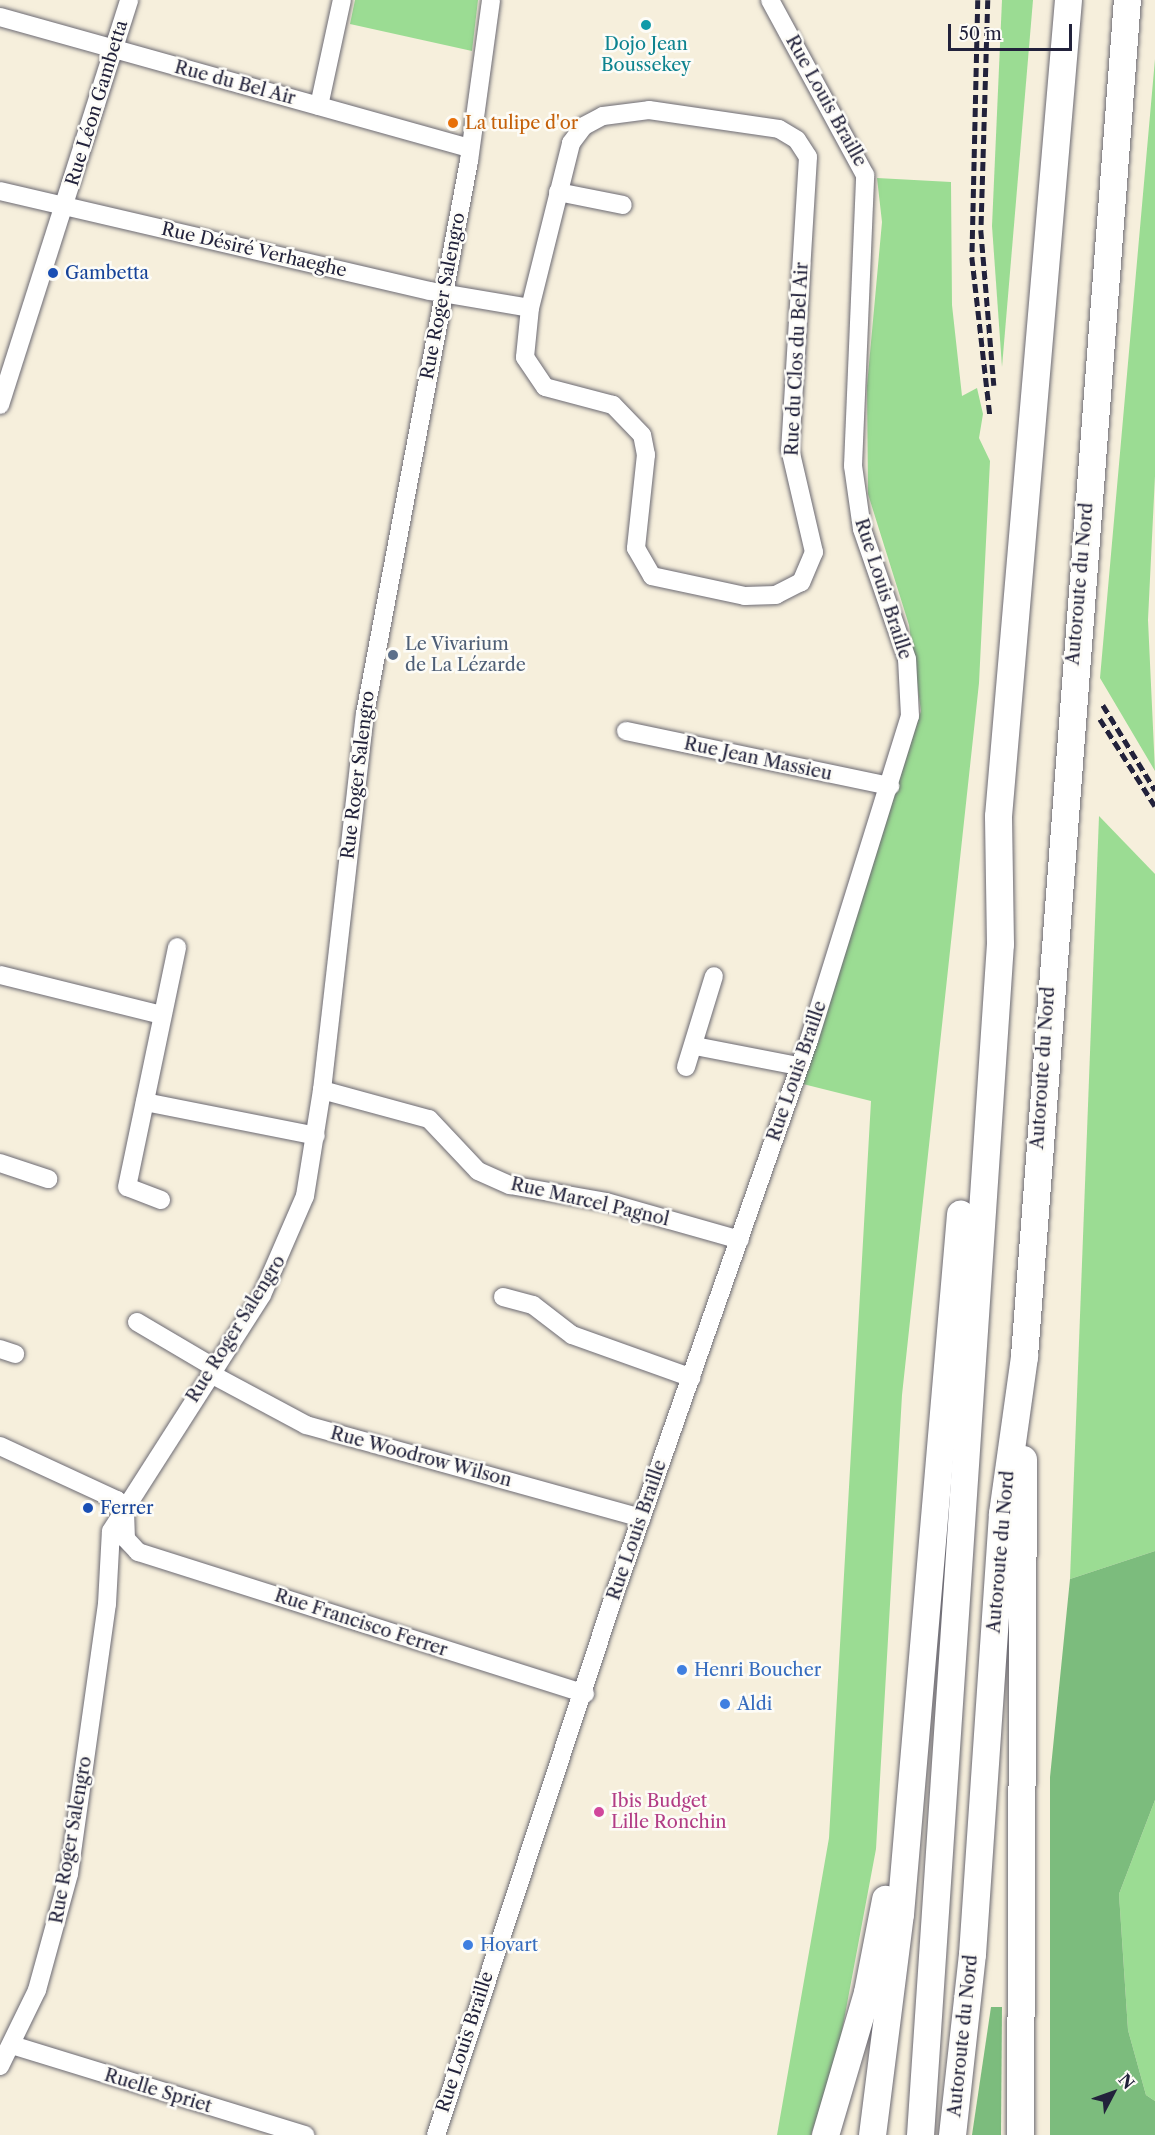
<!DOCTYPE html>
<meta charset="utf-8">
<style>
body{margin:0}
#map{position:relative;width:1155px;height:2135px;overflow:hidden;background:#f6efdc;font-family:"Libre Caslon Text",serif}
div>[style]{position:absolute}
.green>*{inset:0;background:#9bdc93}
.forest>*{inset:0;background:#7cbc7d}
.roads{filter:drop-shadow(0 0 2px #6c6a73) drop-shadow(0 0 2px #6c6a73)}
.minor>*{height:18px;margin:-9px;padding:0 9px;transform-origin:9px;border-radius:9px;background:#fff}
.highway>*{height:27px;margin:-13.5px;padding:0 13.5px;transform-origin:13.5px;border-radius:13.5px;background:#fff}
.rail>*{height:4.5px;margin-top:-2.25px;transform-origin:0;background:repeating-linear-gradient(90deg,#22223b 0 9px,transparent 0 13.5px)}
.dots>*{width:16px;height:16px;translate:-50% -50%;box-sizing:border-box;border:3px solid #fdfcf7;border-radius:50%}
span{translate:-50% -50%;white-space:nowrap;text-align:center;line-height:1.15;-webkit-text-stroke:5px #fdfcf7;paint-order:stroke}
.culture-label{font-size:18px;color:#0d838f}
.street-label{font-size:18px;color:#22223b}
.food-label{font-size:18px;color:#c56008}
.left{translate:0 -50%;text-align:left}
.transit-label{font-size:18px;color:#164399}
.service-label{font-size:18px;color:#4e5e75}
.shop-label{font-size:18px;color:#366cbe}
.hotel-label{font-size:18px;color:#b23c85}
.north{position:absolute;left:1083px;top:2063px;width:60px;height:60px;-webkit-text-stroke:4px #fdfcf7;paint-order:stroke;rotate:49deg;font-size:16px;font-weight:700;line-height:24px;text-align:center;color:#22223b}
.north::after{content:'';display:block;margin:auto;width:21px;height:27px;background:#22223b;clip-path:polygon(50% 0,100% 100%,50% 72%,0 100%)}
.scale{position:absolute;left:948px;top:24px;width:124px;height:27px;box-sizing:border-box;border:3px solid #22223b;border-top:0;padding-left:8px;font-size:18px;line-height:21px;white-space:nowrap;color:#22223b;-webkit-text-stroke:4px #fdfcf7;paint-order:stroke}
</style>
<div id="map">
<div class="green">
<div style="clip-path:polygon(355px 0,478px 0,472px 51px,350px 24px)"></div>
<div style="clip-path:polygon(1002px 0,1033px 0,1002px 367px,992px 226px)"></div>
<div style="clip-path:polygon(1155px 59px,1155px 476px,1148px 620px,1155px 771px,1100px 678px)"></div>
<div style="clip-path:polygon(877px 178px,951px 182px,952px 305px,962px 396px,977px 388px,983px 414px,979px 438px,990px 461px,979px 683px,902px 1395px,876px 1849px,838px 2052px,811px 2135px,777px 2135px,829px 1838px,871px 1101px,803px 1084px,921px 711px,909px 625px,868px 494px,867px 386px,882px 222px)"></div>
<div style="clip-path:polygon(1099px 816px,1155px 874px,1155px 1551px,1070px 1579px)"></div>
<div style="clip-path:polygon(1155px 1800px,1155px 2101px,1146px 2095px,1128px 2030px,1119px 1894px)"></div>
</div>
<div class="forest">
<div style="clip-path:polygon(1155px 1551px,1155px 1800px,1119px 1894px,1128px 2030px,1146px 2095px,1155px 2101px,1155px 2135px,1050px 2135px,1050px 1777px,1070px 1579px)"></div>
<div style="clip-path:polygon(991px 2007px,1002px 2007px,1001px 2135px,972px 2135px)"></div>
</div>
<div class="roads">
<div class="minor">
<div style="left:0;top:17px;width:488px;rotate:15.6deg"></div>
<div style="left:319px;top:106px;width:108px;rotate:-77.8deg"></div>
<div style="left:649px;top:110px;width:131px;rotate:8.3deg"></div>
<div style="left:779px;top:129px;width:21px;rotate:31deg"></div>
<div style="left:797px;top:140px;width:20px;rotate:57deg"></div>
<div style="left:808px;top:157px;width:293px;rotate:93.5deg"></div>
<div style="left:790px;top:449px;width:106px;rotate:76.9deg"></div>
<div style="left:814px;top:552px;width:33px;rotate:113deg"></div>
<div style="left:801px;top:582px;width:28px;rotate:153deg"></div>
<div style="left:776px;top:595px;width:31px;rotate:178deg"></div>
<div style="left:745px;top:596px;width:95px;rotate:-167.9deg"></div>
<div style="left:652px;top:576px;width:32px;rotate:-120deg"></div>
<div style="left:636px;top:548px;width:94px;rotate:-83.9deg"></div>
<div style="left:646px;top:455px;width:20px;rotate:-101deg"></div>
<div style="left:642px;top:435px;width:42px;rotate:-134deg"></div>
<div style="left:613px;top:405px;width:70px;rotate:-165.2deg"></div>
<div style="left:545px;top:387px;width:36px;rotate:-124deg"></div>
<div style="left:525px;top:357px;width:49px;rotate:-84.2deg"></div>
<div style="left:530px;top:308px;width:170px;rotate:-76deg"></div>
<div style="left:571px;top:143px;width:21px;rotate:-53deg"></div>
<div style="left:584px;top:126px;width:21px;rotate:-28deg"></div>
<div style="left:603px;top:116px;width:46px;rotate:-7.4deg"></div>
<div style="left:0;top:191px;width:441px;rotate:13.1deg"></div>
<div style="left:430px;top:291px;width:101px;rotate:9.6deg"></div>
<div style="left:558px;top:192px;width:66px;rotate:11.3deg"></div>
<div style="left:0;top:405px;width:425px;rotate:-72.3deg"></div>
<div style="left:626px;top:731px;width:270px;rotate:11.8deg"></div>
<div style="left:0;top:975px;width:167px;rotate:13.9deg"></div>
<div style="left:695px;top:1046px;width:105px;rotate:11deg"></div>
<div style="left:686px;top:1067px;width:95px;rotate:-72.9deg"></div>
<div style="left:322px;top:1090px;width:111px;rotate:15.2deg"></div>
<div style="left:429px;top:1119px;width:71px;rotate:46.7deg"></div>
<div style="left:478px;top:1171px;width:35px;rotate:24deg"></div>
<div style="left:510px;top:1185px;width:97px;rotate:10deg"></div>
<div style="left:606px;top:1202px;width:139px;rotate:15.8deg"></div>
<div style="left:145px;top:1102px;width:174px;rotate:11.2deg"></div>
<div style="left:0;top:1163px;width:51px;rotate:18.4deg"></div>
<div style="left:161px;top:1200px;width:36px;rotate:-159deg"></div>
<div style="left:127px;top:1187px;width:245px;rotate:-78.2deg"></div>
<div style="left:503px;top:1297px;width:31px;rotate:15deg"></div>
<div style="left:533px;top:1305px;width:49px;rotate:37.6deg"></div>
<div style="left:572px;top:1335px;width:127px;rotate:19.7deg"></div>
<div style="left:137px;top:1322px;width:91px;rotate:30.5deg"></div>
<div style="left:0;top:1349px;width:16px;rotate:18deg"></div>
<div style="left:211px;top:1374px;width:108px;rotate:28.2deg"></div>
<div style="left:306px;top:1425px;width:348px;rotate:15.5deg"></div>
<div style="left:0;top:1446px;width:129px;rotate:24.8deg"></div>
<div style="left:117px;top:1500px;width:14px;rotate:54deg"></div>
<div style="left:125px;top:1511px;width:28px;rotate:88deg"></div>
<div style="left:126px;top:1539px;width:18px;rotate:47deg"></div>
<div style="left:138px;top:1552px;width:469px;rotate:17.6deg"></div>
<div style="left:12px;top:2045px;width:307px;rotate:17.1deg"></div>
<div style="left:0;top:2066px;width:85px;rotate:-64deg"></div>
<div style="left:37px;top:1990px;width:120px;rotate:-74.6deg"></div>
<div style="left:69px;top:1874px;width:273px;rotate:-82deg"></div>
<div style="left:107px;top:1604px;width:73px;rotate:-86.9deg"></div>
<div style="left:111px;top:1531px;width:280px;rotate:-57.4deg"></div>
<div style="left:262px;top:1295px;width:108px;rotate:-66.5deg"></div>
<div style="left:305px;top:1196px;width:107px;rotate:-80.9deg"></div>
<div style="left:322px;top:1090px;width:378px;rotate:-83.5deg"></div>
<div style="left:365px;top:714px;width:563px;rotate:-79.35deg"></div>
<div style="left:469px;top:161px;width:162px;rotate:-82.2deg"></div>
<div style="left:436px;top:2135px;width:571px;rotate:-71.72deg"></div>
<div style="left:615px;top:1593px;width:586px;rotate:-70.67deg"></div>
<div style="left:809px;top:1040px;width:339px;rotate:-72.7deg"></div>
<div style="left:910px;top:716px;width:57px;rotate:-93deg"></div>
<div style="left:907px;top:659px;width:138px;rotate:-109.1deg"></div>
<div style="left:862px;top:529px;width:64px;rotate:-98.1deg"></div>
<div style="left:853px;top:466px;width:291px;rotate:-87.6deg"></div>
<div style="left:865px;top:175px;width:199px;rotate:-118.5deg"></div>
</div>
<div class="highway">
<div style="left:825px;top:2135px;width:149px;rotate:-73.6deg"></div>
<div style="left:867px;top:1992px;width:95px;rotate:-79deg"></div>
<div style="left:872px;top:2135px;width:223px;rotate:-82.8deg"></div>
<div style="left:900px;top:1914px;width:703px;rotate:-85.1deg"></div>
<div style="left:920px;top:2135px;width:1194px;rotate:-86.16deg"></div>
<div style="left:1000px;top:944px;width:128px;rotate:-90.9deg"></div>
<div style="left:998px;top:816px;width:819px;rotate:-85.1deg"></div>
<div style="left:952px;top:2135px;width:182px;rotate:-83.7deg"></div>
<div style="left:972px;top:1954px;width:442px;rotate:-86.1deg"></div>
<div style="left:1002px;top:1513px;width:159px;rotate:-82deg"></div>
<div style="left:1024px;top:1356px;width:1360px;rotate:-85.66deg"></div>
<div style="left:1020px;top:2135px;width:676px;rotate:-89.75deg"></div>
</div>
</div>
<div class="rail">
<div style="left:978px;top:0;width:257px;rotate:91.3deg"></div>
<div style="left:972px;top:257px;width:158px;rotate:83.5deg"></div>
<div style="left:988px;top:0;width:230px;rotate:91.7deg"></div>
<div style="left:981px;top:230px;width:156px;rotate:85.2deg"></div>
<div style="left:1103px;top:705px;width:100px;rotate:58.5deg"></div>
<div style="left:1100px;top:719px;width:103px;rotate:57.7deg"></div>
</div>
<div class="dots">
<div style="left:646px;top:25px;background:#0f9aa8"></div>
<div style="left:453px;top:123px;background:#e8710a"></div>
<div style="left:53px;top:273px;background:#1a4fb4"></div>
<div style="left:393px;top:655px;background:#5c6f8a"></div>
<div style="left:88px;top:1508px;background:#1a4fb4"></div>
<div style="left:682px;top:1670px;background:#3f7fe0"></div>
<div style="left:725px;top:1704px;background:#3f7fe0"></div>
<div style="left:599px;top:1812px;background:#d1479c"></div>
<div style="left:468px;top:1945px;background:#3f7fe0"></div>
</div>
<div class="culture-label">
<span style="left:646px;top:55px">Dojo Jean<br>Boussekey</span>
</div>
<div class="street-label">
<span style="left:235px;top:83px;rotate:15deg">Rue du Bel Air</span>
<span style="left:826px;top:101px;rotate:61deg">Rue Louis Braille</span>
<span style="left:97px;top:103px;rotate:-73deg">Rue Léon Gambetta</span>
<span style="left:254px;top:250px;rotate:13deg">Rue Désiré Verhaeghe</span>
<span style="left:443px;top:296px;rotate:-79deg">Rue Roger Salengro</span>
<span style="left:797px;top:359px;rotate:-87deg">Rue du Clos du Bel Air</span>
<span style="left:1080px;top:584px;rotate:-85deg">Autoroute du Nord</span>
<span style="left:883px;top:589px;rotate:72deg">Rue Louis Braille</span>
<span style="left:758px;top:759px;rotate:12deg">Rue Jean Massieu</span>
<span style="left:358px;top:775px;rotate:-83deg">Rue Roger Salengro</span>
<span style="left:1043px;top:1068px;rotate:-86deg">Autoroute du Nord</span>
<span style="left:797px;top:1071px;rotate:-71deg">Rue Louis Braille</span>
<span style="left:590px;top:1202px;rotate:13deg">Rue Marcel Pagnol</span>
<span style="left:236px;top:1329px;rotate:-58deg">Rue Roger Salengro</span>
<span style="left:421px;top:1457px;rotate:15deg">Rue Woodrow Wilson</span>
<span style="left:637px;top:1530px;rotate:-71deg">Rue Louis Braille</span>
<span style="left:1001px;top:1552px;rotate:-85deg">Autoroute du Nord</span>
<span style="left:361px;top:1623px;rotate:18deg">Rue Francisco Ferrer</span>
<span style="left:71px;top:1840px;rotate:-80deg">Rue Roger Salengro</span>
<span style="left:963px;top:2036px;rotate:-84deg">Autoroute du Nord</span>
<span style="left:465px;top:2042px;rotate:-72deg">Rue Louis Braille</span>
<span style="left:158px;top:2091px;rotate:17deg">Ruelle Spriet</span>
</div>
<div class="food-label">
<span class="left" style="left:465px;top:123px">La tulipe d'or</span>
</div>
<div class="transit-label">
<span class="left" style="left:65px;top:273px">Gambetta</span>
<span class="left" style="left:100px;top:1508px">Ferrer</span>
</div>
<div class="service-label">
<span class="left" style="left:405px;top:655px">Le Vivarium<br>de La Lézarde</span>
</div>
<div class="shop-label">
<span class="left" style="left:694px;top:1670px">Henri Boucher</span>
<span class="left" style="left:737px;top:1704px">Aldi</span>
<span class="left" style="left:480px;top:1945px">Hovart</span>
</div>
<div class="hotel-label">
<span class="left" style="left:611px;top:1812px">Ibis Budget<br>Lille Ronchin</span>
</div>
<div class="north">N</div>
<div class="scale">50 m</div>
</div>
